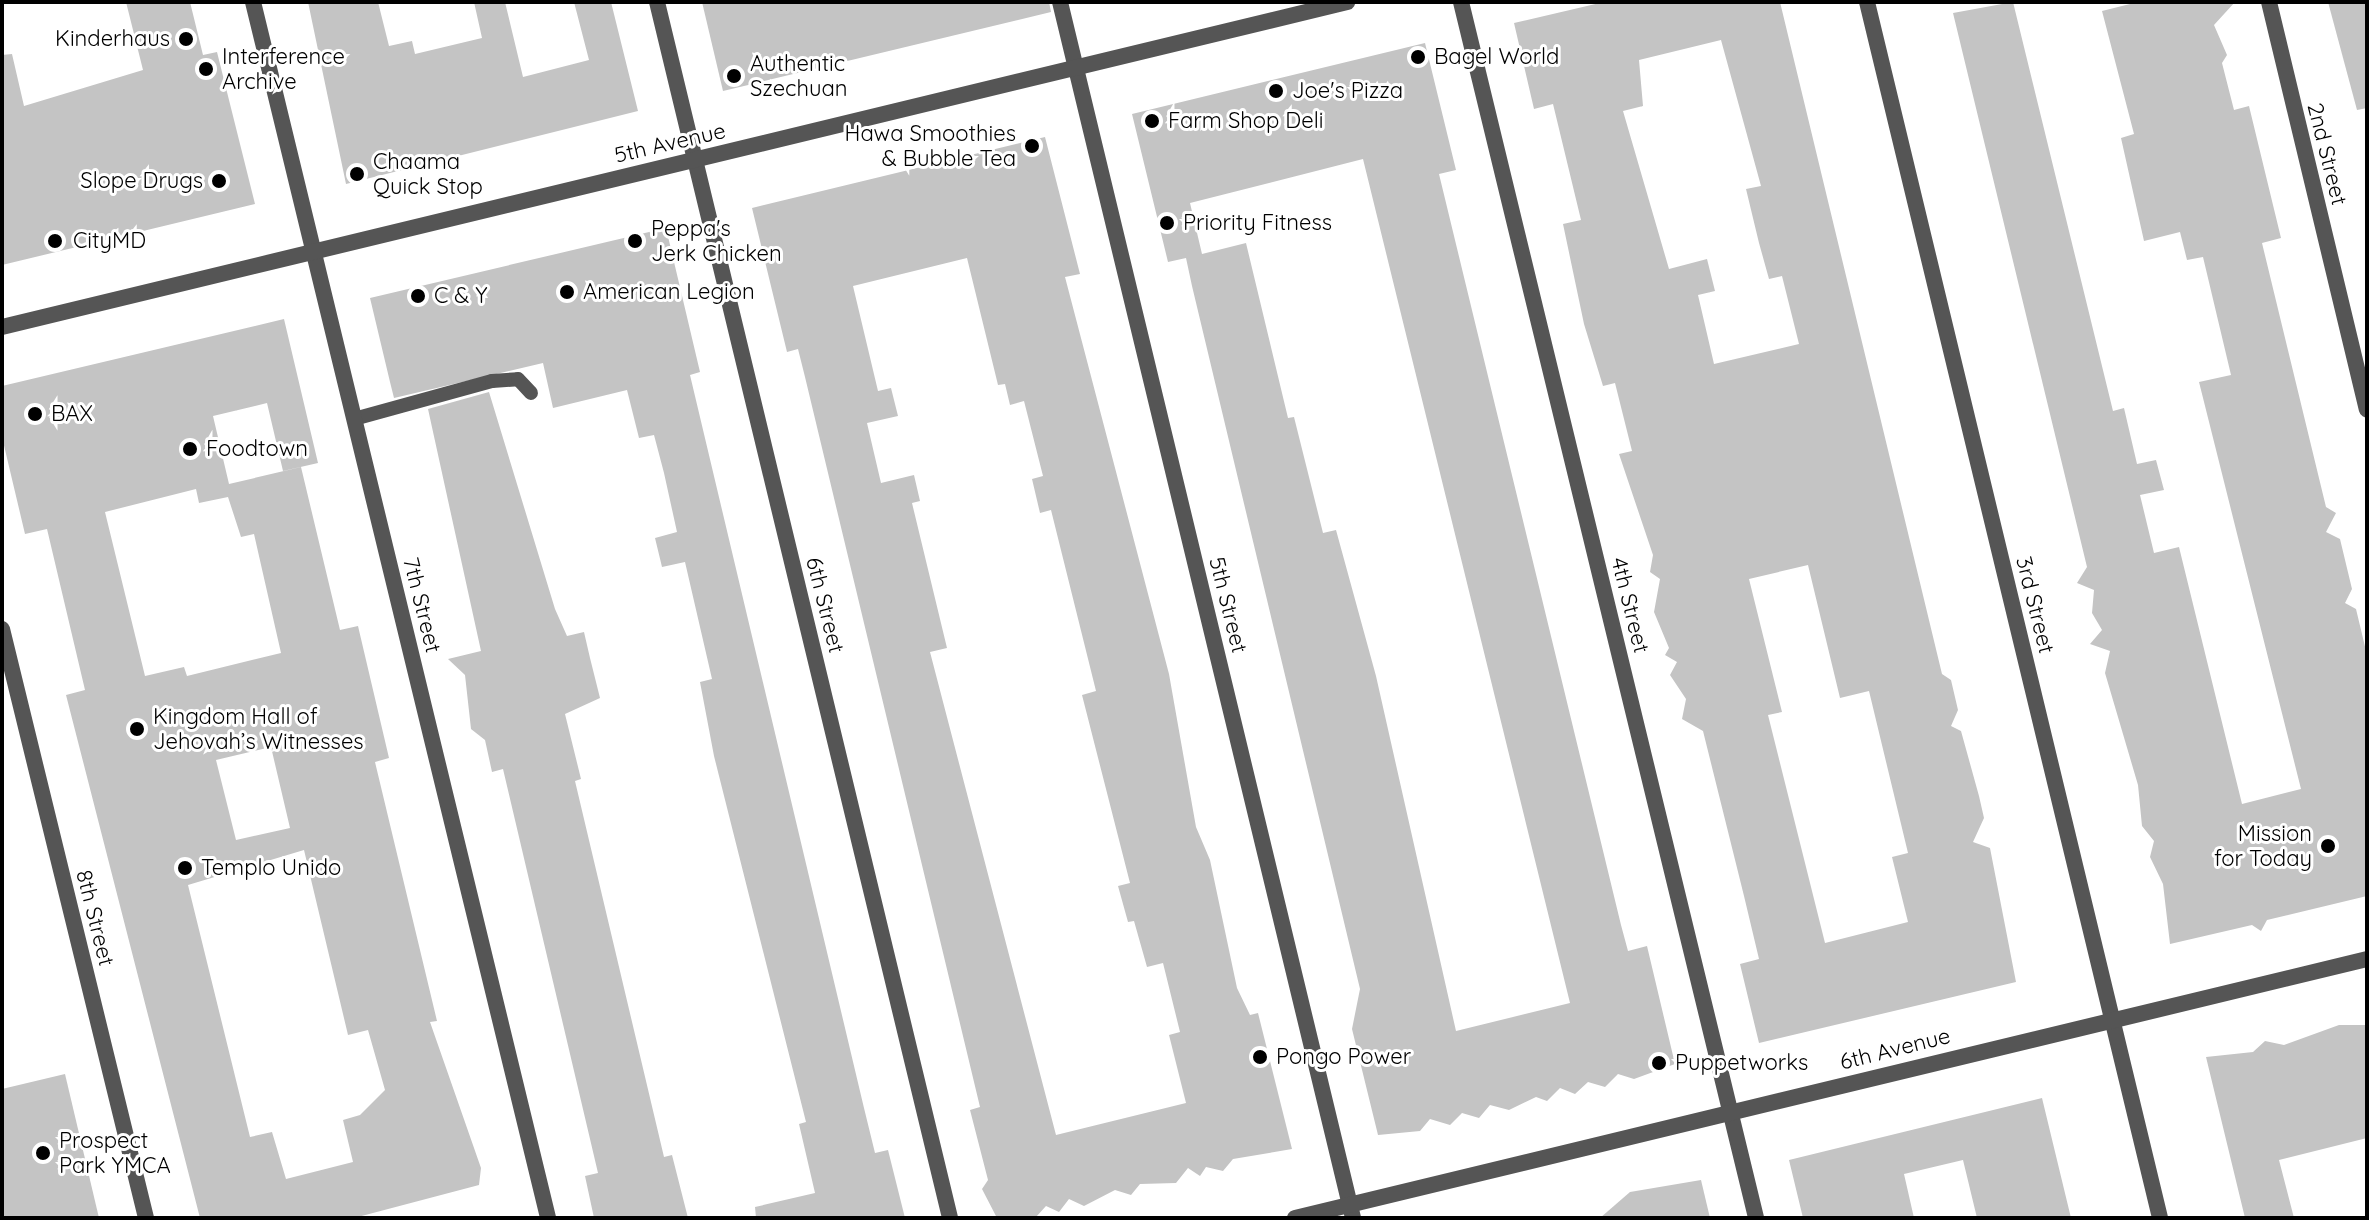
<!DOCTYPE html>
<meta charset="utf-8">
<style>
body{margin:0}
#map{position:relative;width:2369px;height:1220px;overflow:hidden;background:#fff;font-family:Quicksand,sans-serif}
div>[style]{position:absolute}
.building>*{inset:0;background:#c4c4c4}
.service>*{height:14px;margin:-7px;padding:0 7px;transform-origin:7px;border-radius:7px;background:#555}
.minor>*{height:16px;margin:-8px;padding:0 8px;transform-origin:8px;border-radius:8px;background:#555}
.tertiary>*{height:16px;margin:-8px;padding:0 8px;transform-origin:8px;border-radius:8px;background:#555}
.dots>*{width:22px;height:22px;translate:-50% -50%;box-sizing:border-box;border:4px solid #fff;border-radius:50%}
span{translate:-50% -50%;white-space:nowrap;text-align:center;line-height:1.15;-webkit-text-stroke:6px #fff;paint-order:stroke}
.poi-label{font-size:22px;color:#000}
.right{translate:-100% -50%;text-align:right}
.left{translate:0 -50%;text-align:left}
.street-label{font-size:22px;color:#000}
.frame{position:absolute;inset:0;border:4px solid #000;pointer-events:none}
</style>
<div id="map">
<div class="building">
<div style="clip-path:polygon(126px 2px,190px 2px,203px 55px,217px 52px,255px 204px,2px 265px,2px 55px,12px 54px,24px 106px,143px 70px)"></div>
<div style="clip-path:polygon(308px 2px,378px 2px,389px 46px,412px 41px,415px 54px,482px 38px,474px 2px,505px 2px,523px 77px,589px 60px,574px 2px,611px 2px,638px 111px,346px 184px)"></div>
<div style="clip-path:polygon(702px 2px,1049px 2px,1051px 12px,723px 91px)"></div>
<div style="clip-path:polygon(evenodd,1604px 2px,1780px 2px,1942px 674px,1951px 680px,1958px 710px,1951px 726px,1961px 731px,1979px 796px,1984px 818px,1973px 842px,1990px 848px,2016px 982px,1759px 1043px,1740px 964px,1759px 959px,1744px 896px,1703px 731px,1682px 719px,1686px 699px,1670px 675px,1677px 662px,1665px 655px,1669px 648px,1654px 612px,1660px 579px,1650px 572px,1653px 555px,1619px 454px,1632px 451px,1615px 383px,1603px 386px,1584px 324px,1563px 224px,1581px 220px,1553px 104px,1534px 109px,1514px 23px,1604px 2px,1721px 40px,1761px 186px,1746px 189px,1759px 243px,1769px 279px,1782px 276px,1799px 344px,1714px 364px,1698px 295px,1715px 291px,1707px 259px,1669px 269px,1623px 111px,1643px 106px,1639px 60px,1721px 40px,1604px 2px,1808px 565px,1840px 698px,1869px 691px,1908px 853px,1892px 857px,1908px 922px,1825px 943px,1768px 715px,1782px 712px,1749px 579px,1808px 565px)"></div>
<div style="clip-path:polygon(2013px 2px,2113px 411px,2124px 408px,2137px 464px,2156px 460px,2164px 490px,2140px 495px,2154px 553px,2179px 547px,2242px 804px,2301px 789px,2199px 382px,2231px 375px,2203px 257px,2187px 260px,2180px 232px,2144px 241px,2121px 138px,2134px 134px,2102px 11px,2138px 2px,2235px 2px,2214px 25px,2227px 55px,2222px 63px,2234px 110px,2249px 106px,2281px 238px,2262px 243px,2326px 507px,2336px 513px,2326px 532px,2340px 539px,2352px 589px,2345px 603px,2356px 609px,2367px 655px,2367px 896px,2267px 920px,2261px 931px,2252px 925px,2170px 944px,2163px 884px,2150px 857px,2154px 841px,2142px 826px,2138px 785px,2105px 673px,2110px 651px,2090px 644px,2102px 630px,2092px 613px,2094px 590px,2077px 583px,2087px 567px,1953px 13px)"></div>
<div style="clip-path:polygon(2328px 2px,2367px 2px,2367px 108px,2357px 110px)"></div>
<div style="clip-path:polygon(evenodd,1425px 43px,1456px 170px,1439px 174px,1621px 925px,1628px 951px,1647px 946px,1675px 1064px,1634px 1079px,1618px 1074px,1605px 1087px,1588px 1082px,1575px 1094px,1560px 1088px,1547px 1101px,1536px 1097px,1509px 1110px,1490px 1105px,1479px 1118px,1462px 1113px,1450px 1125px,1430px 1119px,1420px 1131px,1378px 1135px,1352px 1029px,1360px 989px,1192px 286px,1186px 258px,1168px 262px,1132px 114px,1425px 43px,1363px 159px,1570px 1003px,1456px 1031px,1376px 676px,1336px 530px,1323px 533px,1294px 417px,1288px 418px,1246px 243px,1202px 254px,1190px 203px,1363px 159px)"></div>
<div style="clip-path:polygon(evenodd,1045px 137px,1080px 274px,1065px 277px,1169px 674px,1196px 827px,1210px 860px,1237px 988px,1250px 1015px,1258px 1013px,1292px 1149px,1233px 1159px,1223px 1171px,1206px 1167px,1200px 1176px,1188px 1168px,1176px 1183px,1140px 1184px,1131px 1195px,1115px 1190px,1084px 1206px,1069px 1199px,1059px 1212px,1046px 1206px,1036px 1217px,997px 1218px,982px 1189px,988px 1180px,970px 1110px,980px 1107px,805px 377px,798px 349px,787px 352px,752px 208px,1045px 137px,967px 258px,998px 385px,1005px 384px,1010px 405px,1024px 401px,1043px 476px,1032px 479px,1040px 513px,1051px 510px,1096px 691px,1082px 695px,1130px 883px,1118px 886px,1128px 922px,1134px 921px,1147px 967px,1163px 963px,1180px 1032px,1169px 1035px,1186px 1103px,1056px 1135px,930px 652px,947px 648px,912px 503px,920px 501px,914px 475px,881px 483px,867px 423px,898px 416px,891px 388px,878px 391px,853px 286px,967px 258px)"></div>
<div style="clip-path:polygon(666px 228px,700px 372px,690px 375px,864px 1108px,875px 1153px,888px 1150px,905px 1218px,756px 1218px,755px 1207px,815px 1193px,799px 1124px,806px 1122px,714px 756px,700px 682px,712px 679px,685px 562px,662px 567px,655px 538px,677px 532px,664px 473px,654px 435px,639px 438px,627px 390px,553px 408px,543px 363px,394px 398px,390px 382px,370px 298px)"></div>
<div style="clip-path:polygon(evenodd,284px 319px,318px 463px,283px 471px,267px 403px,213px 416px,229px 484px,301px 467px,340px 630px,358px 626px,389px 758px,375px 762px,437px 1021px,430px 1022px,481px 1168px,479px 1185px,354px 1218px,200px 1218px,66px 695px,85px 690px,47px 529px,25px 534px,2px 437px,2px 386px,284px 319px,196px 489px,199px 503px,228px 497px,241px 537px,254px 534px,281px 653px,187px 676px,184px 667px,145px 676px,105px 512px,196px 489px,284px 319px,271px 747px,290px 828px,236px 840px,216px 760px,271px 747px,284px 319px,304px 850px,348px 1035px,368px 1030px,385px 1090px,360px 1115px,343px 1120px,353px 1162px,286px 1179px,272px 1132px,250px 1137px,188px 885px,304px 850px)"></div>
<div style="clip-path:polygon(489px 392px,555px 609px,567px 636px,584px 632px,590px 658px,600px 698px,565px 714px,581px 779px,575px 781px,664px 1157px,672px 1155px,688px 1218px,594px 1218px,585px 1176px,598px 1173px,503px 769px,492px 772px,485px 740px,471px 729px,465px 675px,448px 659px,481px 651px,428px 409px)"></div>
<div style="clip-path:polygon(2339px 1025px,2367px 1025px,2367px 1138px,2279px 1160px,2294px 1218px,2245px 1218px,2206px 1057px,2253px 1052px,2265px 1041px,2284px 1045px)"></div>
<div style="clip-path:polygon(65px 1074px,99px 1218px,2px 1218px,2px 1089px)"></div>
<div style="clip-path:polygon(2042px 1098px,2071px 1218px,1977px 1218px,1963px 1160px,1904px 1174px,1914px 1218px,1803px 1218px,1789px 1160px)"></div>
<div style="clip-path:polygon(1701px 1180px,1710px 1218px,1600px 1218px,1630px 1192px)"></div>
</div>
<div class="service">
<div style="left:354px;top:419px;width:143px;rotate:-15.4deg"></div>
<div style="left:492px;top:381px;width:26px;rotate:-4deg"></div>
<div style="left:518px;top:379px;width:19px;rotate:47deg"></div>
</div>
<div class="minor">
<div style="left:253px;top:2px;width:1251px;rotate:76.36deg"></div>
<div style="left:657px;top:2px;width:1251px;rotate:76.45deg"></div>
<div style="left:1060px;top:2px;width:1251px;rotate:76.45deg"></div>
<div style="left:1461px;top:2px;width:1251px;rotate:76.36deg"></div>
<div style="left:1867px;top:2px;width:1251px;rotate:76.45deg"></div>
<div style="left:2269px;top:2px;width:419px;rotate:76.5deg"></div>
<div style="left:2px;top:629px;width:606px;rotate:76.26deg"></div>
</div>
<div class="tertiary">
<div style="left:2px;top:327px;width:1384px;rotate:-13.58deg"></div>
<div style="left:1295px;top:1218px;width:1103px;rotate:-13.58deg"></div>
</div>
<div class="dots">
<div style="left:186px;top:39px;background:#000"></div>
<div style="left:1418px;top:57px;background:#000"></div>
<div style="left:206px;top:69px;background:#000"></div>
<div style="left:734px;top:76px;background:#000"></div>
<div style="left:1276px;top:91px;background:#000"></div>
<div style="left:1152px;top:121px;background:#000"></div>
<div style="left:1032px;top:146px;background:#000"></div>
<div style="left:357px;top:174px;background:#000"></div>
<div style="left:219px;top:181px;background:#000"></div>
<div style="left:1167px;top:223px;background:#000"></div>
<div style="left:55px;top:241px;background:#000"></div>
<div style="left:635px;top:241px;background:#000"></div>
<div style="left:567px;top:292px;background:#000"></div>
<div style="left:418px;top:296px;background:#000"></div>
<div style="left:35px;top:414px;background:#000"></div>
<div style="left:190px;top:449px;background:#000"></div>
<div style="left:137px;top:729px;background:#000"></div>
<div style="left:2328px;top:846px;background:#000"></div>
<div style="left:185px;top:868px;background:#000"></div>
<div style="left:1260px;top:1057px;background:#000"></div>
<div style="left:1659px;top:1063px;background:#000"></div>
<div style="left:43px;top:1153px;background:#000"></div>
</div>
<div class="poi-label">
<span class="right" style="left:170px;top:39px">Kinderhaus</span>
<span class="left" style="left:222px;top:69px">Interference<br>Archive</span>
<span class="left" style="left:1434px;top:57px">Bagel World</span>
<span class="left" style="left:750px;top:76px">Authentic<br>Szechuan</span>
<span class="left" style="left:1292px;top:91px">Joe's Pizza</span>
<span class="left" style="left:1168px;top:121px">Farm Shop Deli</span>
<span class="right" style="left:1016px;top:146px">Hawa Smoothies<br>&amp; Bubble Tea</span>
<span class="left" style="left:373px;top:174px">Chaama<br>Quick Stop</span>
<span class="right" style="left:203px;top:181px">Slope Drugs</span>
<span class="left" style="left:1183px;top:223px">Priority Fitness</span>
<span class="left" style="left:651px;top:241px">Peppa's<br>Jerk Chicken</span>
<span class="left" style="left:73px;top:241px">CityMD</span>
<span class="left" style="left:583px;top:292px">American Legion</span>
<span class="left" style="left:434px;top:296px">C &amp; Y</span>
<span class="left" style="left:51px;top:414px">BAX</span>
<span class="left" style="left:206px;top:449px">Foodtown</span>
<span class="left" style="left:153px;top:729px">Kingdom Hall of<br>Jehovah’s Witnesses</span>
<span class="right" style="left:2312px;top:846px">Mission<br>for Today</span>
<span class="left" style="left:201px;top:868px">Templo Unido</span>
<span class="left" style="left:1276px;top:1057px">Pongo Power</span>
<span class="left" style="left:1675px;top:1063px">Puppetworks</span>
<span class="left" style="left:59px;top:1153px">Prospect<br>Park YMCA</span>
</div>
<div class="street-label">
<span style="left:670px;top:143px;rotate:-13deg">5th Avenue</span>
<span style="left:2327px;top:154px;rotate:76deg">2nd Street</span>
<span style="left:422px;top:605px;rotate:76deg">7th Street</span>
<span style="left:825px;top:605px;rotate:76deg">6th Street</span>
<span style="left:1228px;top:605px;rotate:76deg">5th Street</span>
<span style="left:1630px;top:605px;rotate:76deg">4th Street</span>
<span style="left:2035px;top:605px;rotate:76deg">3rd Street</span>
<span style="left:95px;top:918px;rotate:76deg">8th Street</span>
<span style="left:1895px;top:1049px;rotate:-14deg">6th Avenue</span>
</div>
<div class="frame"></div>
</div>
